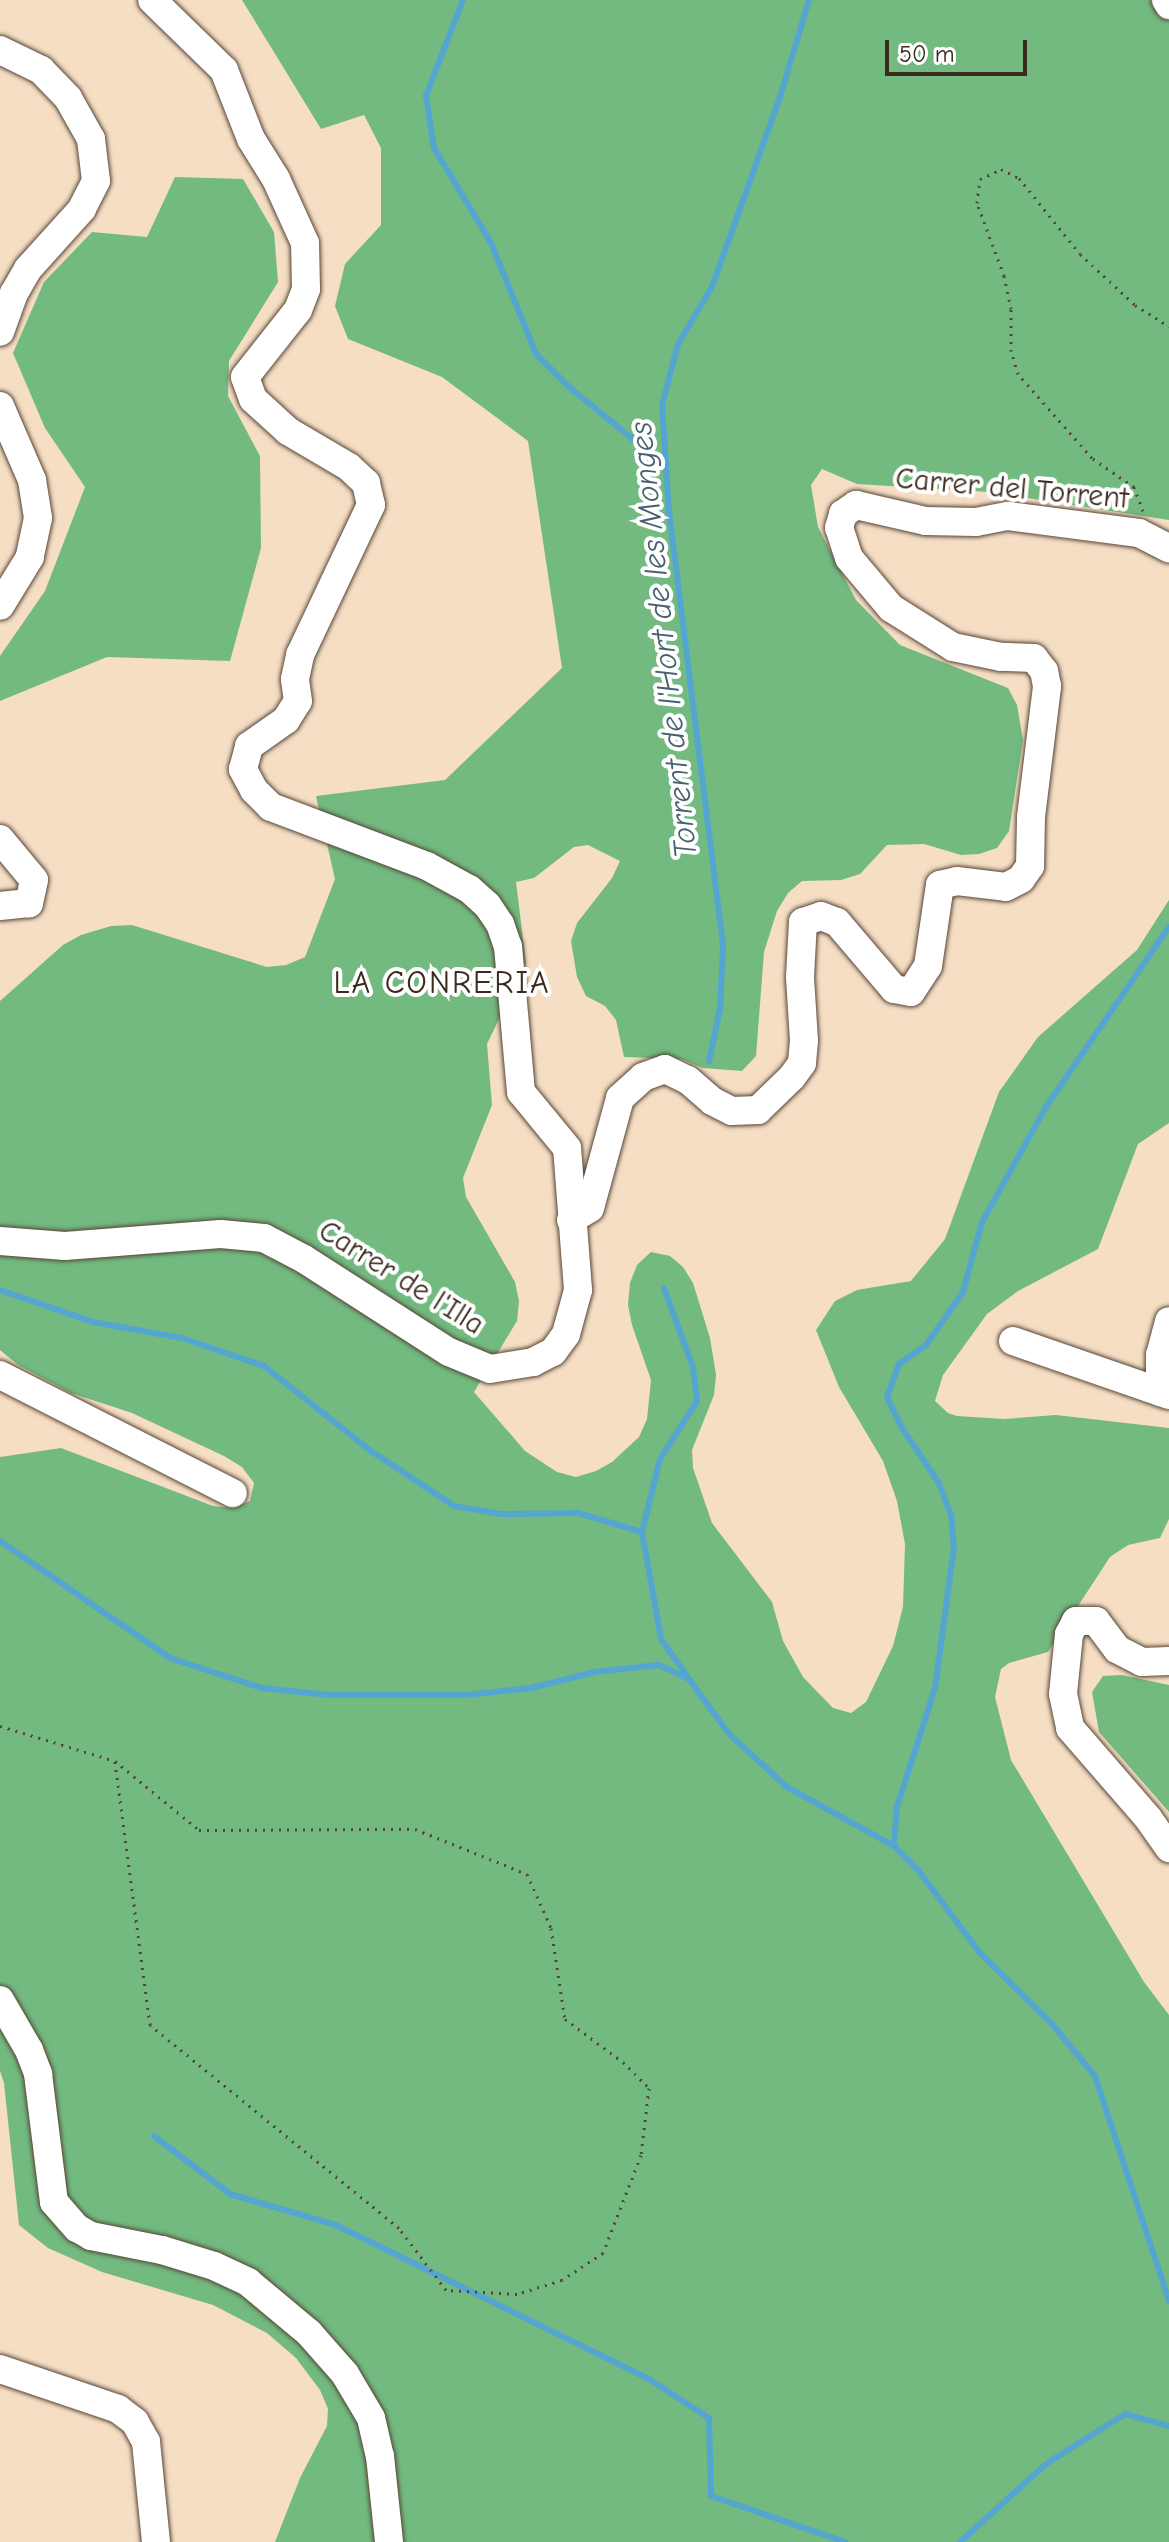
<!DOCTYPE html>
<style>
body{margin:0}
#map{position:relative;width:1169px;height:2542px;overflow:hidden;background:#f5dec4;font-family:"Comic Neue",sans-serif}
div>[style]{position:absolute}
.forest>*{inset:0;background:#72ba80}
.stream>*{height:6px;margin:-3px;padding:0 3px;transform-origin:3px;border-radius:3px;background:#54a5cf}
.path>*{height:3px;margin-top:-1.5px;transform-origin:0;background:repeating-linear-gradient(90deg,#574537 0 2px,transparent 0 8px)}
.roads{filter:drop-shadow(0 0 2px #574537) drop-shadow(0 0 2px #574537)}
.minor>*{height:28px;margin:-14px;padding:0 14px;transform-origin:14px;border-radius:14px;background:#fff}
span{translate:-50% -50%;white-space:nowrap;text-align:center;line-height:1.15;-webkit-text-stroke:8px #fff;paint-order:stroke}
.street-label{font-size:30px;color:#3b2a1e}
.water-label{font-size:32px;color:#46616e;font-style:italic}
.neighbourhood-label{font-size:32px;color:#3b2a1e;letter-spacing:2px}
.scale{position:absolute;left:885px;top:40px;width:142px;height:36px;box-sizing:border-box;border:4px solid #3b2a1e;border-top:0;padding-left:10px;font-size:24px;line-height:28px;white-space:nowrap;color:#3b2a1e;-webkit-text-stroke:6px #fff;paint-order:stroke}
</style>
<div id="map">
<div class="forest">
<div style="clip-path:polygon(242px 0,1169px 0,1169px 520px,989px 492px,857px 484px,822px 469px,811px 485px,818px 527px,856px 600px,900px 645px,1008px 688px,1017px 705px,1023px 740px,1009px 831px,997px 848px,979px 854px,961px 855px,924px 844px,887px 845px,860px 874px,841px 880px,802px 881px,788px 893px,777px 911px,764px 952px,756px 1056px,742px 1071px,703px 1068px,681px 1059px,624px 1057px,616px 1020px,605px 1006px,586px 996px,577px 977px,571px 941px,577px 923px,612px 878px,620px 861px,588px 845px,574px 847px,534px 878px,516px 882px,526px 963px,487px 1044px,492px 1105px,463px 1178px,466px 1197px,515px 1282px,519px 1301px,517px 1321px,474px 1392px,525px 1451px,557px 1472px,576px 1477px,596px 1471px,612px 1462px,639px 1437px,647px 1419px,651px 1380px,632px 1325px,628px 1305px,630px 1283px,637px 1265px,651px 1252px,670px 1256px,683px 1267px,693px 1283px,710px 1338px,716px 1375px,714px 1395px,692px 1450px,693px 1468px,712px 1523px,772px 1602px,783px 1641px,803px 1677px,833px 1708px,851px 1713px,866px 1702px,893px 1646px,903px 1607px,905px 1544px,897px 1501px,883px 1461px,839px 1387px,816px 1330px,835px 1301px,857px 1290px,911px 1281px,945px 1239px,999px 1092px,1038px 1037px,1137px 950px,1169px 900px,1169px 1123px,1138px 1144px,1098px 1249px,1018px 1291px,987px 1314px,943px 1375px,935px 1401px,948px 1413px,957px 1416px,1004px 1419px,1056px 1415px,1169px 1428px,1169px 1519px,1160px 1538px,1128px 1545px,1110px 1557px,1048px 1652px,1009px 1663px,1001px 1669px,995px 1697px,1011px 1760px,1144px 1982px,1169px 2015px,1169px 2542px,275px 2542px,300px 2478px,327px 2426px,328px 2409px,320px 2390px,296px 2358px,267px 2333px,213px 2305px,102px 2272px,48px 2248px,19px 2225px,4px 2083px,0 2071px,0 1457px,61px 1448px,213px 1506px,233px 1508px,250px 1501px,254px 1483px,242px 1467px,224px 1456px,132px 1413px,71px 1393px,18px 1365px,0 1350px,0 1001px,63px 945px,81px 935px,111px 926px,132px 925px,267px 967px,286px 965px,305px 957px,335px 879px,316px 796px,445px 780px,562px 668px,528px 441px,442px 377px,348px 339px,335px 306px,345px 264px,381px 225px,381px 148px,364px 115px,321px 129px)"></div>
<div style="clip-path:polygon(175px 177px,243px 179px,274px 232px,278px 282px,229px 361px,228px 396px,260px 456px,261px 548px,230px 661px,107px 657px,0 701px,0 656px,45px 591px,85px 487px,45px 428px,13px 353px,44px 282px,92px 232px,147px 237px)"></div>
<div style="clip-path:polygon(1122px 1675px,1169px 1685px,1169px 1812px,1099px 1732px,1092px 1692px,1103px 1676px)"></div>
</div>
<div class="stream">
<div style="left:463px;top:0;width:103px;rotate:111.1deg"></div>
<div style="left:426px;top:96px;width:53px;rotate:81.3deg"></div>
<div style="left:434px;top:148px;width:111px;rotate:59deg"></div>
<div style="left:491px;top:243px;width:120px;rotate:67.9deg"></div>
<div style="left:536px;top:354px;width:47px;rotate:45deg"></div>
<div style="left:569px;top:387px;width:125px;rotate:39.2deg"></div>
<div style="left:709px;top:1061px;width:53px;rotate:-78.1deg"></div>
<div style="left:720px;top:1009px;width:64px;rotate:-87.3deg"></div>
<div style="left:723px;top:945px;width:436px;rotate:-97.1deg"></div>
<div style="left:669px;top:512px;width:107px;rotate:-93.7deg"></div>
<div style="left:662px;top:405px;width:63px;rotate:-75.3deg"></div>
<div style="left:678px;top:344px;width:66px;rotate:-59.2deg"></div>
<div style="left:712px;top:287px;width:202px;rotate:-70.3deg"></div>
<div style="left:780px;top:97px;width:101px;rotate:-73.4deg"></div>
<div style="left:0;top:1290px;width:98px;rotate:19deg"></div>
<div style="left:93px;top:1322px;width:90px;rotate:10.2deg"></div>
<div style="left:182px;top:1338px;width:87px;rotate:18.9deg"></div>
<div style="left:264px;top:1366px;width:137px;rotate:38.5deg"></div>
<div style="left:371px;top:1451px;width:100px;rotate:33.5deg"></div>
<div style="left:454px;top:1506px;width:48px;rotate:9.7deg"></div>
<div style="left:501px;top:1514px;width:77px;rotate:-0.7deg"></div>
<div style="left:578px;top:1513px;width:67px;rotate:16.5deg"></div>
<div style="left:642px;top:1532px;width:109px;rotate:79.9deg"></div>
<div style="left:661px;top:1639px;width:45px;rotate:54.9deg"></div>
<div style="left:642px;top:1532px;width:75px;rotate:-76.1deg"></div>
<div style="left:660px;top:1459px;width:69px;rotate:-57.5deg"></div>
<div style="left:697px;top:1401px;width:34px;rotate:-97deg"></div>
<div style="left:693px;top:1367px;width:84px;rotate:-110.2deg"></div>
<div style="left:0;top:1541px;width:206px;rotate:34.5deg"></div>
<div style="left:170px;top:1658px;width:97px;rotate:18.1deg"></div>
<div style="left:262px;top:1688px;width:68px;rotate:5.9deg"></div>
<div style="left:330px;top:1695px;width:136px"></div>
<div style="left:466px;top:1695px;width:65px;rotate:-6.1deg"></div>
<div style="left:531px;top:1688px;width:66px;rotate:-14deg"></div>
<div style="left:595px;top:1672px;width:64px;rotate:-6.2deg"></div>
<div style="left:659px;top:1665px;width:33px;rotate:25deg"></div>
<div style="left:689px;top:1679px;width:68px;rotate:54deg"></div>
<div style="left:729px;top:1734px;width:79px;rotate:42.4deg"></div>
<div style="left:787px;top:1787px;width:122px;rotate:28.9deg"></div>
<div style="left:894px;top:1846px;width:35px;rotate:45deg"></div>
<div style="left:919px;top:1871px;width:102px;rotate:53.4deg"></div>
<div style="left:980px;top:1953px;width:101px;rotate:44.6deg"></div>
<div style="left:1052px;top:2024px;width:67px;rotate:50.4deg"></div>
<div style="left:1095px;top:2076px;width:237px;rotate:71.8deg"></div>
<div style="left:894px;top:1846px;width:39px;rotate:-86deg"></div>
<div style="left:897px;top:1807px;width:125px;rotate:-72.3deg"></div>
<div style="left:935px;top:1688px;width:141px;rotate:-82.3deg"></div>
<div style="left:954px;top:1548px;width:33px;rotate:-95deg"></div>
<div style="left:951px;top:1515px;width:34px;rotate:-111deg"></div>
<div style="left:939px;top:1483px;width:66px;rotate:-123.9deg"></div>
<div style="left:902px;top:1428px;width:34px;rotate:-116deg"></div>
<div style="left:887px;top:1397px;width:35px;rotate:-70deg"></div>
<div style="left:899px;top:1364px;width:33px;rotate:-35deg"></div>
<div style="left:926px;top:1345px;width:65px;rotate:-55.1deg"></div>
<div style="left:963px;top:1292px;width:73px;rotate:-74.8deg"></div>
<div style="left:982px;top:1222px;width:132px;rotate:-60.9deg"></div>
<div style="left:1046px;top:1107px;width:218px;rotate:-55.7deg"></div>
<div style="left:154px;top:2136px;width:96px;rotate:37.3deg"></div>
<div style="left:230px;top:2194px;width:110px;rotate:16.3deg"></div>
<div style="left:336px;top:2225px;width:349px;rotate:26.2deg"></div>
<div style="left:649px;top:2379px;width:72px;rotate:33deg"></div>
<div style="left:709px;top:2418px;width:78px;rotate:88.5deg"></div>
<div style="left:711px;top:2496px;width:142px;rotate:18.9deg"></div>
<div style="left:960px;top:2542px;width:116px;rotate:-42.2deg"></div>
<div style="left:1046px;top:2464px;width:93px;rotate:-32.3deg"></div>
<div style="left:1125px;top:2414px;width:46px;rotate:15.3deg"></div>
</div>
<div class="path">
<div style="left:1143px;top:511px;width:26px;rotate:-111deg"></div>
<div style="left:1134px;top:487px;width:51px;rotate:-145.4deg"></div>
<div style="left:1092px;top:458px;width:112px;rotate:-131.4deg"></div>
<div style="left:1018px;top:374px;width:24px;rotate:-107deg"></div>
<div style="left:1011px;top:351px;width:42px;rotate:-90deg"></div>
<div style="left:1011px;top:309px;width:34px;rotate:-102deg"></div>
<div style="left:1004px;top:276px;width:78px;rotate:-110.3deg"></div>
<div style="left:977px;top:203px;width:24px;rotate:-83deg"></div>
<div style="left:980px;top:179px;width:23px;rotate:-25deg"></div>
<div style="left:1001px;top:169px;width:20px;rotate:27deg"></div>
<div style="left:1019px;top:178px;width:97px;rotate:51.2deg"></div>
<div style="left:1080px;top:254px;width:75px;rotate:42.8deg"></div>
<div style="left:1135px;top:305px;width:40px;rotate:32deg"></div>
<div style="left:0;top:1726px;width:120px;rotate:16.9deg"></div>
<div style="left:115px;top:1761px;width:109px;rotate:39.4deg"></div>
<div style="left:199px;top:1830px;width:216px;rotate:-0.3deg"></div>
<div style="left:415px;top:1829px;width:121px;rotate:21.9deg"></div>
<div style="left:527px;top:1874px;width:59px;rotate:66deg"></div>
<div style="left:551px;top:1928px;width:92px;rotate:81.3deg"></div>
<div style="left:565px;top:2019px;width:72px;rotate:36.6deg"></div>
<div style="left:623px;top:2062px;width:37px;rotate:45deg"></div>
<div style="left:649px;top:2088px;width:67px;rotate:96.8deg"></div>
<div style="left:641px;top:2155px;width:105px;rotate:111.2deg"></div>
<div style="left:603px;top:2253px;width:49px;rotate:146.6deg"></div>
<div style="left:562px;top:2280px;width:47px;rotate:162.7deg"></div>
<div style="left:517px;top:2294px;width:71px;rotate:-176.8deg"></div>
<div style="left:446px;top:2290px;width:78px;rotate:-127.2deg"></div>
<div style="left:399px;top:2228px;width:321px;rotate:-140.8deg"></div>
<div style="left:150px;top:2025px;width:266px;rotate:-97.6deg"></div>
</div>
<div class="roads">
<div class="minor">
<div style="left:1166px;top:0;width:6px;rotate:59deg"></div>
<div style="left:0;top:50px;width:46px;rotate:26deg"></div>
<div style="left:41px;top:70px;width:39px;rotate:46deg"></div>
<div style="left:68px;top:98px;width:47px;rotate:60.7deg"></div>
<div style="left:91px;top:139px;width:42px;rotate:83.2deg"></div>
<div style="left:96px;top:181px;width:31px;rotate:117deg"></div>
<div style="left:82px;top:209px;width:81px;rotate:132deg"></div>
<div style="left:28px;top:269px;width:28px;rotate:120deg"></div>
<div style="left:14px;top:293px;width:41px;rotate:109.7deg"></div>
<div style="left:0;top:406px;width:81px;rotate:66.6deg"></div>
<div style="left:32px;top:480px;width:38px;rotate:81deg"></div>
<div style="left:38px;top:518px;width:40px;rotate:102deg"></div>
<div style="left:30px;top:557px;width:57px;rotate:121.5deg"></div>
<div style="left:0;top:839px;width:53px;rotate:50.3deg"></div>
<div style="left:34px;top:880px;width:24px;rotate:102deg"></div>
<div style="left:29px;top:903px;width:29px;rotate:174deg"></div>
<div style="left:571px;top:1220px;width:22px;rotate:-32deg"></div>
<div style="left:590px;top:1208px;width:114px;rotate:-74.7deg"></div>
<div style="left:620px;top:1098px;width:31px;rotate:-42deg"></div>
<div style="left:643px;top:1077px;width:23px;rotate:-20deg"></div>
<div style="left:665px;top:1069px;width:25px;rotate:26deg"></div>
<div style="left:688px;top:1080px;width:32px;rotate:41deg"></div>
<div style="left:712px;top:1101px;width:22px;rotate:27deg"></div>
<div style="left:732px;top:1111px;width:26px;rotate:-2deg"></div>
<div style="left:758px;top:1110px;width:47px;rotate:-44.1deg"></div>
<div style="left:792px;top:1077px;width:17px;rotate:-54deg"></div>
<div style="left:802px;top:1063px;width:22px;rotate:-85deg"></div>
<div style="left:804px;top:1041px;width:64px;rotate:-93.6deg"></div>
<div style="left:800px;top:977px;width:55px;rotate:-86.9deg"></div>
<div style="left:803px;top:922px;width:19px;rotate:-18deg"></div>
<div style="left:821px;top:916px;width:17px;rotate:21deg"></div>
<div style="left:837px;top:922px;width:88px;rotate:49.6deg"></div>
<div style="left:894px;top:989px;width:17px;rotate:10deg"></div>
<div style="left:911px;top:992px;width:31px;rotate:-57deg"></div>
<div style="left:928px;top:966px;width:82px;rotate:-81.6deg"></div>
<div style="left:940px;top:885px;width:17px;rotate:-13deg"></div>
<div style="left:957px;top:881px;width:49px;rotate:7deg"></div>
<div style="left:1006px;top:887px;width:17px;rotate:-28deg"></div>
<div style="left:1021px;top:879px;width:16px;rotate:-55deg"></div>
<div style="left:1030px;top:866px;width:49px;rotate:-88.8deg"></div>
<div style="left:1031px;top:817px;width:132px;rotate:-83deg"></div>
<div style="left:1047px;top:686px;width:15px;rotate:-101deg"></div>
<div style="left:1044px;top:671px;width:16px;rotate:-128deg"></div>
<div style="left:1034px;top:658px;width:33px;rotate:-178deg"></div>
<div style="left:1001px;top:657px;width:49px;rotate:-168.2deg"></div>
<div style="left:953px;top:647px;width:73px;rotate:-147.8deg"></div>
<div style="left:891px;top:608px;width:65px;rotate:-130deg"></div>
<div style="left:849px;top:558px;width:32px;rotate:-108deg"></div>
<div style="left:839px;top:528px;width:15px;rotate:-74deg"></div>
<div style="left:843px;top:514px;width:16px;rotate:-35deg"></div>
<div style="left:856px;top:505px;width:72px;rotate:12.9deg"></div>
<div style="left:926px;top:521px;width:50px;rotate:1.1deg"></div>
<div style="left:976px;top:522px;width:33px;rotate:-11deg"></div>
<div style="left:1008px;top:516px;width:132px;rotate:7.4deg"></div>
<div style="left:1139px;top:533px;width:34px;rotate:27deg"></div>
<div style="left:0;top:1241px;width:65px;rotate:4.4deg"></div>
<div style="left:65px;top:1246px;width:156px;rotate:-4.4deg"></div>
<div style="left:221px;top:1234px;width:43px;rotate:5.3deg"></div>
<div style="left:264px;top:1238px;width:45px;rotate:27.7deg"></div>
<div style="left:304px;top:1259px;width:172px;rotate:32.7deg"></div>
<div style="left:449px;top:1352px;width:44px;rotate:22.5deg"></div>
<div style="left:490px;top:1369px;width:44px;rotate:-9.2deg"></div>
<div style="left:533px;top:1362px;width:22px;rotate:-27deg"></div>
<div style="left:553px;top:1352px;width:22px;rotate:-54deg"></div>
<div style="left:566px;top:1334px;width:46px;rotate:-74.7deg"></div>
<div style="left:578px;top:1290px;width:142px;rotate:-94.4deg"></div>
<div style="left:567px;top:1148px;width:72px;rotate:-129.4deg"></div>
<div style="left:521px;top:1092px;width:146px;rotate:-95.1deg"></div>
<div style="left:508px;top:947px;width:24px;rotate:-109deg"></div>
<div style="left:500px;top:924px;width:23px;rotate:-124deg"></div>
<div style="left:487px;top:905px;width:24px;rotate:-138deg"></div>
<div style="left:469px;top:889px;width:48px;rotate:-151.3deg"></div>
<div style="left:427px;top:866px;width:167px;rotate:-159.3deg"></div>
<div style="left:271px;top:807px;width:24px;rotate:-135deg"></div>
<div style="left:254px;top:790px;width:24px;rotate:-118deg"></div>
<div style="left:243px;top:769px;width:24px;rotate:-75deg"></div>
<div style="left:249px;top:746px;width:45px;rotate:-35.1deg"></div>
<div style="left:286px;top:720px;width:22px;rotate:-58deg"></div>
<div style="left:298px;top:701px;width:22px;rotate:-98deg"></div>
<div style="left:295px;top:679px;width:25px;rotate:-78deg"></div>
<div style="left:300px;top:655px;width:166px;rotate:-64.7deg"></div>
<div style="left:371px;top:505px;width:23px;rotate:-103deg"></div>
<div style="left:366px;top:483px;width:23px;rotate:-137deg"></div>
<div style="left:349px;top:467px;width:71px;rotate:-149.5deg"></div>
<div style="left:288px;top:431px;width:47px;rotate:-137.6deg"></div>
<div style="left:253px;top:399px;width:23px;rotate:-110deg"></div>
<div style="left:245px;top:377px;width:85px;rotate:-51.7deg"></div>
<div style="left:298px;top:310px;width:22px;rotate:-69deg"></div>
<div style="left:306px;top:289px;width:46px;rotate:-91.2deg"></div>
<div style="left:305px;top:243px;width:70px;rotate:-114.4deg"></div>
<div style="left:276px;top:179px;width:47px;rotate:-122deg"></div>
<div style="left:251px;top:139px;width:74px;rotate:-111.4deg"></div>
<div style="left:224px;top:70px;width:100px;rotate:-135.8deg"></div>
<div style="left:1013px;top:1341px;width:165px;rotate:19.1deg"></div>
<div style="left:0;top:1375px;width:261px;rotate:26.9deg"></div>
<div style="left:1160px;top:1392px;width:37px;rotate:-90deg"></div>
<div style="left:1160px;top:1355px;width:35px;rotate:-75deg"></div>
<div style="left:1169px;top:1661px;width:27px;rotate:178deg"></div>
<div style="left:1142px;top:1662px;width:28px;rotate:-153deg"></div>
<div style="left:1117px;top:1649px;width:35px;rotate:-127deg"></div>
<div style="left:1096px;top:1621px;width:20px;rotate:180deg"></div>
<div style="left:1076px;top:1621px;width:15px;rotate:118deg"></div>
<div style="left:1069px;top:1634px;width:60px;rotate:95.7deg"></div>
<div style="left:1063px;top:1694px;width:35px;rotate:78deg"></div>
<div style="left:1070px;top:1728px;width:119px;rotate:49.1deg"></div>
<div style="left:1148px;top:1818px;width:37px;rotate:55deg"></div>
<div style="left:0;top:2000px;width:58px;rotate:59.9deg"></div>
<div style="left:29px;top:2050px;width:26px;rotate:69deg"></div>
<div style="left:38px;top:2074px;width:129px;rotate:82.9deg"></div>
<div style="left:54px;top:2202px;width:35px;rotate:49deg"></div>
<div style="left:77px;top:2228px;width:16px;rotate:30deg"></div>
<div style="left:91px;top:2236px;width:72px;rotate:11.2deg"></div>
<div style="left:162px;top:2250px;width:54px;rotate:17.1deg"></div>
<div style="left:214px;top:2266px;width:38px;rotate:25deg"></div>
<div style="left:248px;top:2282px;width:80px;rotate:39.9deg"></div>
<div style="left:309px;top:2333px;width:55px;rotate:48.7deg"></div>
<div style="left:345px;top:2374px;width:51px;rotate:59.4deg"></div>
<div style="left:371px;top:2418px;width:39px;rotate:77deg"></div>
<div style="left:380px;top:2456px;width:86px;rotate:84deg"></div>
<div style="left:0;top:2369px;width:125px;rotate:18.7deg"></div>
<div style="left:118px;top:2409px;width:21px;rotate:37deg"></div>
<div style="left:135px;top:2422px;width:23px;rotate:61deg"></div>
<div style="left:146px;top:2442px;width:100px;rotate:84.3deg"></div>
</div>
</div>
<div class="street-label">
<span style="left:1012px;top:489px;rotate:5deg">Carrer del Torrent</span>
<span style="left:401px;top:1278px;rotate:32deg">Carrer de l'Illa</span>
</div>
<div class="water-label">
<span style="left:664px;top:640px;rotate:-96deg">Torrent de l'Hort de les Monges</span>
</div>
<div class="neighbourhood-label">
<span style="left:442px;top:983px">LA CONRERIA</span>
</div>
<div class="scale">50 m</div>
</div>
